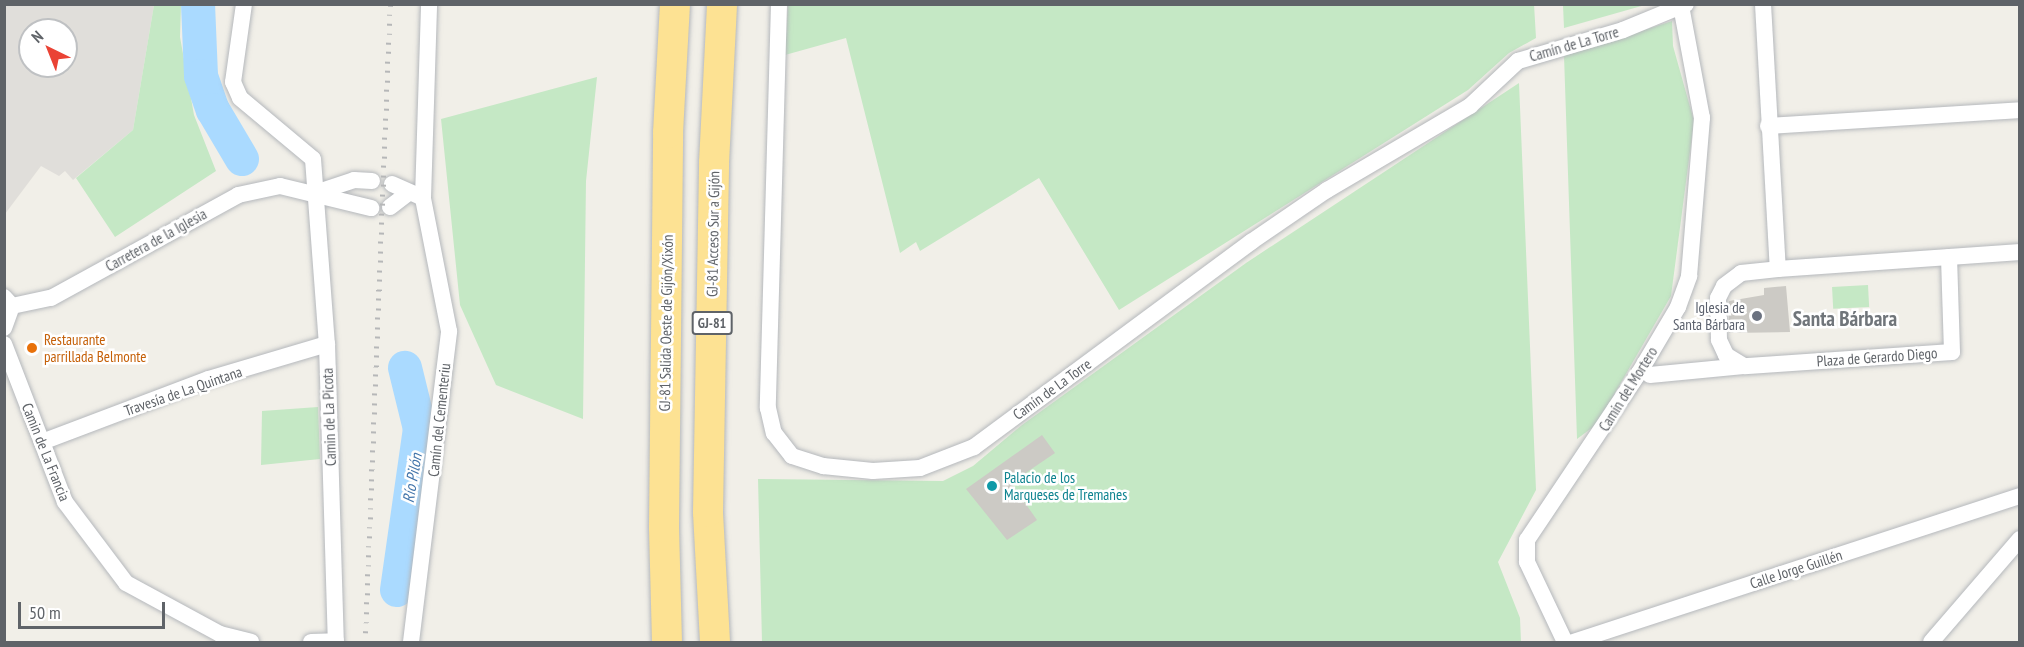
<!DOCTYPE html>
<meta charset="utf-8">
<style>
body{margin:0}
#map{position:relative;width:2024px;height:647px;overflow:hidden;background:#f1efe8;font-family:"PT Sans Narrow",sans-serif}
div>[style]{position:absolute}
.industrial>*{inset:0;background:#e0deda}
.green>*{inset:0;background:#c5e8c5;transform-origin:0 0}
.river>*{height:34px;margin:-17px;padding:0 17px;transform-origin:17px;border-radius:17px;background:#aadaff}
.building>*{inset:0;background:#cccac5}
.roads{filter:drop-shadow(0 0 2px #b5b8bc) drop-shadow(0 0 2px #b5b8bc)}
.minor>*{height:16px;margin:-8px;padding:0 8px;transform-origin:8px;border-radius:8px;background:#fff}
.motorway>*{height:30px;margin:-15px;padding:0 15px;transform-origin:15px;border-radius:15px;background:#fde293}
.rail>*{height:4.5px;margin-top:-2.25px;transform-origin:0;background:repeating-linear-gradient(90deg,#b6b7b8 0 1.5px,transparent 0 9.5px)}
.dots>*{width:16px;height:16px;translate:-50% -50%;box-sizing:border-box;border:3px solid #fff;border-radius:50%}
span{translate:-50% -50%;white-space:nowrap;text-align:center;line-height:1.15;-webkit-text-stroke:5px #fff;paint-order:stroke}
.shield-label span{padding:2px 4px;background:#fff;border:2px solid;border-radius:4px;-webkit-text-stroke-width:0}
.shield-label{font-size:14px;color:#5f6368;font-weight:700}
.street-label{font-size:15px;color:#5f6368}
.worship-label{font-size:15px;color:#5b616d}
.right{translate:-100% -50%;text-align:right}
.food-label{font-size:15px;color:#c56008}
.left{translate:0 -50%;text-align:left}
.culture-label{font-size:15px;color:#0d838f}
.water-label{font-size:16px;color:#4174aa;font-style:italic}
.district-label{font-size:21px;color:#70757a;font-weight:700}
.frame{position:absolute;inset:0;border:6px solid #5f6368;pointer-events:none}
.north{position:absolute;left:18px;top:18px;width:60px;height:60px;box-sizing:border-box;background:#fff;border:2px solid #bfc1c3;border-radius:50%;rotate:317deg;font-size:16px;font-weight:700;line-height:24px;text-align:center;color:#5f6368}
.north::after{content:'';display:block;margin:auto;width:21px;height:27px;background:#ea4335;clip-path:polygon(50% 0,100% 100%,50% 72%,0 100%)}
.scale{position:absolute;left:18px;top:602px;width:147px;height:27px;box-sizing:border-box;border:3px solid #5f6368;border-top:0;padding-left:8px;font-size:18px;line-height:21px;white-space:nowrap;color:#5f6368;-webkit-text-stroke:4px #fff;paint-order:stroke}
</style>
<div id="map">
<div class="industrial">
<div style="clip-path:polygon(evenodd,5px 5px,154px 5px,133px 130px,73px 180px,65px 171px,59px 176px,41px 166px,5px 214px,5px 5px,30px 30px,66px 30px,66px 66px,30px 66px,30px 30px)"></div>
</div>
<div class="green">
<div style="clip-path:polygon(788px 4px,1534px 4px,1536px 38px,1509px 53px,1468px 90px,1119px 310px,1039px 178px,920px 251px,916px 242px,900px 253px,846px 38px,785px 55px)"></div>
<div style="clip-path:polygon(154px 5px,181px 5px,180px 37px,194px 115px,216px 171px,115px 237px,76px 178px,133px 130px)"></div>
<div style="clip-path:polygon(1563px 5px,1563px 4px,1645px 5px,1564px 28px)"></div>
<div style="clip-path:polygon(1672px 21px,1673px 46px,1694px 121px,1671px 296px,1597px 424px,1577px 439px,1564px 56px)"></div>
<div style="clip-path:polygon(597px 77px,586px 181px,583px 419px,496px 385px,460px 305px,441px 119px)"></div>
<div style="clip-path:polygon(1519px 83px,1536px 490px,1498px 562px,1520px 618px,1521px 642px,762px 642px,758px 479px,943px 481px,973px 466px,1022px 425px,1246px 263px)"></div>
<div style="left:1868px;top:285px;width:22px;height:36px;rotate:87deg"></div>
<div style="clip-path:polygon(318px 407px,320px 459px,261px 465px,262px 411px)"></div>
</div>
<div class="river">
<div style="left:198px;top:4px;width:72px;rotate:87.6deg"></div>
<div style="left:201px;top:76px;width:36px;rotate:71deg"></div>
<div style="left:213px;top:110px;width:57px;rotate:59.4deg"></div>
<div style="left:397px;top:590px;width:163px;rotate:-81.9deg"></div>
<div style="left:420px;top:429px;width:63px;rotate:-103.8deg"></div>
</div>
<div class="building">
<div style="clip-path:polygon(1786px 286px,1790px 332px,1729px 333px,1729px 301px,1764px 295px,1764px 288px)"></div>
<div style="clip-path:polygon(1042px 435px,1055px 453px,1011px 483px,1037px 520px,1007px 540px,966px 489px)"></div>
</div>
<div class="roads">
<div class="minor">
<div style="left:244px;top:4px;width:79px;rotate:98deg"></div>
<div style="left:233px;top:82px;width:17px;rotate:66deg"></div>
<div style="left:240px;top:98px;width:95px;rotate:39.9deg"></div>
<div style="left:313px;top:159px;width:186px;rotate:85.7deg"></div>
<div style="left:327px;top:344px;width:298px;rotate:88.3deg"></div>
<div style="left:779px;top:4px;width:404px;rotate:91.6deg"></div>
<div style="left:768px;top:408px;width:26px;rotate:77deg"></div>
<div style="left:774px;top:433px;width:29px;rotate:52deg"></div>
<div style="left:792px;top:456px;width:33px;rotate:18deg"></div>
<div style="left:823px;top:466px;width:50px;rotate:5.7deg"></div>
<div style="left:873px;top:471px;width:47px;rotate:-3.7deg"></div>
<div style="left:920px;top:468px;width:58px;rotate:-21.3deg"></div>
<div style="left:974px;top:447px;width:345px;rotate:-36.5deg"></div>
<div style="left:1251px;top:242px;width:92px;rotate:-34.4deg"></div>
<div style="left:1327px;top:190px;width:166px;rotate:-30.4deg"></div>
<div style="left:1470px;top:106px;width:66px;rotate:-43.2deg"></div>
<div style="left:1518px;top:61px;width:109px;rotate:-16.4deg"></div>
<div style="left:1623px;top:30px;width:68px;rotate:-22.4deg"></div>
<div style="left:1763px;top:4px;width:265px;rotate:86.8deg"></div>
<div style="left:1768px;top:126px;width:253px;rotate:-3.6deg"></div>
<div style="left:392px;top:184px;width:34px;rotate:24deg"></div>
<div style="left:315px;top:193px;width:41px;rotate:-18.4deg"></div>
<div style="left:354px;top:180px;width:18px;rotate:3deg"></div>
<div style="left:390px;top:207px;width:20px;rotate:-37deg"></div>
<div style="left:1949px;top:257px;width:95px;rotate:88.2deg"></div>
<div style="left:1952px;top:352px;width:208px;rotate:176.1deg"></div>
<div style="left:1744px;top:366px;width:21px;rotate:-149deg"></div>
<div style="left:1726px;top:355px;width:17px;rotate:-115deg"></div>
<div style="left:1719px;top:340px;width:42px;rotate:-91.4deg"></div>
<div style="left:1718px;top:298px;width:13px;rotate:-63deg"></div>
<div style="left:1724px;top:286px;width:21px;rotate:-37deg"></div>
<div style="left:1741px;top:273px;width:37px;rotate:-6deg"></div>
<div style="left:1778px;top:269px;width:243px;rotate:-4deg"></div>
<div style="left:4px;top:297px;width:12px;rotate:48deg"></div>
<div style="left:12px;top:306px;width:40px;rotate:-12deg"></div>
<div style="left:51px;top:298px;width:213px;rotate:-28.8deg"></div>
<div style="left:238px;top:195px;width:43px;rotate:-12.1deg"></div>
<div style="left:280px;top:186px;width:94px;rotate:13.6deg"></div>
<div style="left:4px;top:328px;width:23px;rotate:-70deg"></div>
<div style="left:4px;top:344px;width:169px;rotate:68.9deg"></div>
<div style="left:65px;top:502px;width:101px;rotate:53deg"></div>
<div style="left:126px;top:583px;width:107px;rotate:28.5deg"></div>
<div style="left:220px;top:634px;width:32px;rotate:14deg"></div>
<div style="left:1650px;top:375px;width:94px;rotate:-5.5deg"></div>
<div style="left:42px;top:442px;width:178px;rotate:-20.7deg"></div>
<div style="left:209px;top:379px;width:123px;rotate:-16.5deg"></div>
<div style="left:311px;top:642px;width:25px;rotate:-2deg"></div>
<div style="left:411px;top:642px;width:313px;rotate:-83deg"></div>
<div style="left:449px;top:331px;width:136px;rotate:-101.1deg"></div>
<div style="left:423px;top:198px;width:194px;rotate:-88.2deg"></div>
<div style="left:1565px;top:642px;width:89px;rotate:-115.4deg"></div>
<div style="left:1527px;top:562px;width:22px;rotate:-90deg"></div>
<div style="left:1527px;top:540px;width:201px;rotate:-56.2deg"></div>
<div style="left:1639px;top:373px;width:77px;rotate:-59.4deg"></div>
<div style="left:1678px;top:307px;width:33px;rotate:-70deg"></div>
<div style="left:1689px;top:276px;width:159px;rotate:-85.3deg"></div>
<div style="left:1702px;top:118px;width:114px;rotate:-100.6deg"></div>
<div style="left:1573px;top:642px;width:470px;rotate:-18.1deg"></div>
<div style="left:1931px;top:642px;width:136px;rotate:-49.2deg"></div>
</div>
<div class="motorway">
<div style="left:667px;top:642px;width:115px;rotate:-91.5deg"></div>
<div style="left:664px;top:527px;width:394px;rotate:-89.4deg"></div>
<div style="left:668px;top:133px;width:129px;rotate:-86.9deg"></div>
<div style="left:715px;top:642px;width:130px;rotate:-93.1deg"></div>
<div style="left:708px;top:512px;width:349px;rotate:-89deg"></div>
<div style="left:714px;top:163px;width:159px;rotate:-87.1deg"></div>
</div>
</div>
<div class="rail">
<div style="left:365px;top:642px;width:638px;rotate:-87.76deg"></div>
</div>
<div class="dots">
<div style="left:1757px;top:316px;background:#6b7280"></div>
<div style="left:32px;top:348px;background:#e8710a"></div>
<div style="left:992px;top:486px;background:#0f9aa8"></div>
</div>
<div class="shield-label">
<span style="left:712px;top:323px">GJ-81</span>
</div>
<div class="street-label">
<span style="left:1574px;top:44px;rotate:-16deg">Camín de La Torre</span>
<span style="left:713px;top:234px;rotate:-89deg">GJ-81 Acceso Sur a Gijón</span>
<span style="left:156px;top:240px;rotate:-29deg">Carretera de la Iglesia</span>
<span style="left:666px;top:323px;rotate:-89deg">GJ-81 Salida Oeste de Gijón/Xixón</span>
<span style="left:1877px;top:357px;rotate:-4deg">Plaza de Gerardo Diego</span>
<span style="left:1052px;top:389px;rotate:-36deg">Camín de La Torre</span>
<span style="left:1628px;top:389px;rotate:-58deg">Camín del Mortero</span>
<span style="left:183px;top:391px;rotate:-19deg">Travesía de La Quintana</span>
<span style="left:329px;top:417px;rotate:-92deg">Camin de La Picota</span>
<span style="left:439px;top:420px;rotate:-84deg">Camín del Cementeriu</span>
<span style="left:46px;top:452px;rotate:68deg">Camin de La Francia</span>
<span style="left:1796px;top:569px;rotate:-18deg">Calle Jorge Guillén</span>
</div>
<div class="worship-label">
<span class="right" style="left:1745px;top:316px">Iglesia de<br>Santa Bárbara</span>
</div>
<div class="food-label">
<span class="left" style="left:44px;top:348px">Restaurante<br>parrillada Belmonte</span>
</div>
<div class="culture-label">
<span class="left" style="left:1004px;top:486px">Palacio de los<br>Marqueses de Tremañes</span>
</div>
<div class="water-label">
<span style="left:412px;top:478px;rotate:-80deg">Río Pilón</span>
</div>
<div class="district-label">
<span style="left:1845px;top:319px">Santa Bárbara</span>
</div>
<div class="frame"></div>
<div class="north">N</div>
<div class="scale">50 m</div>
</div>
